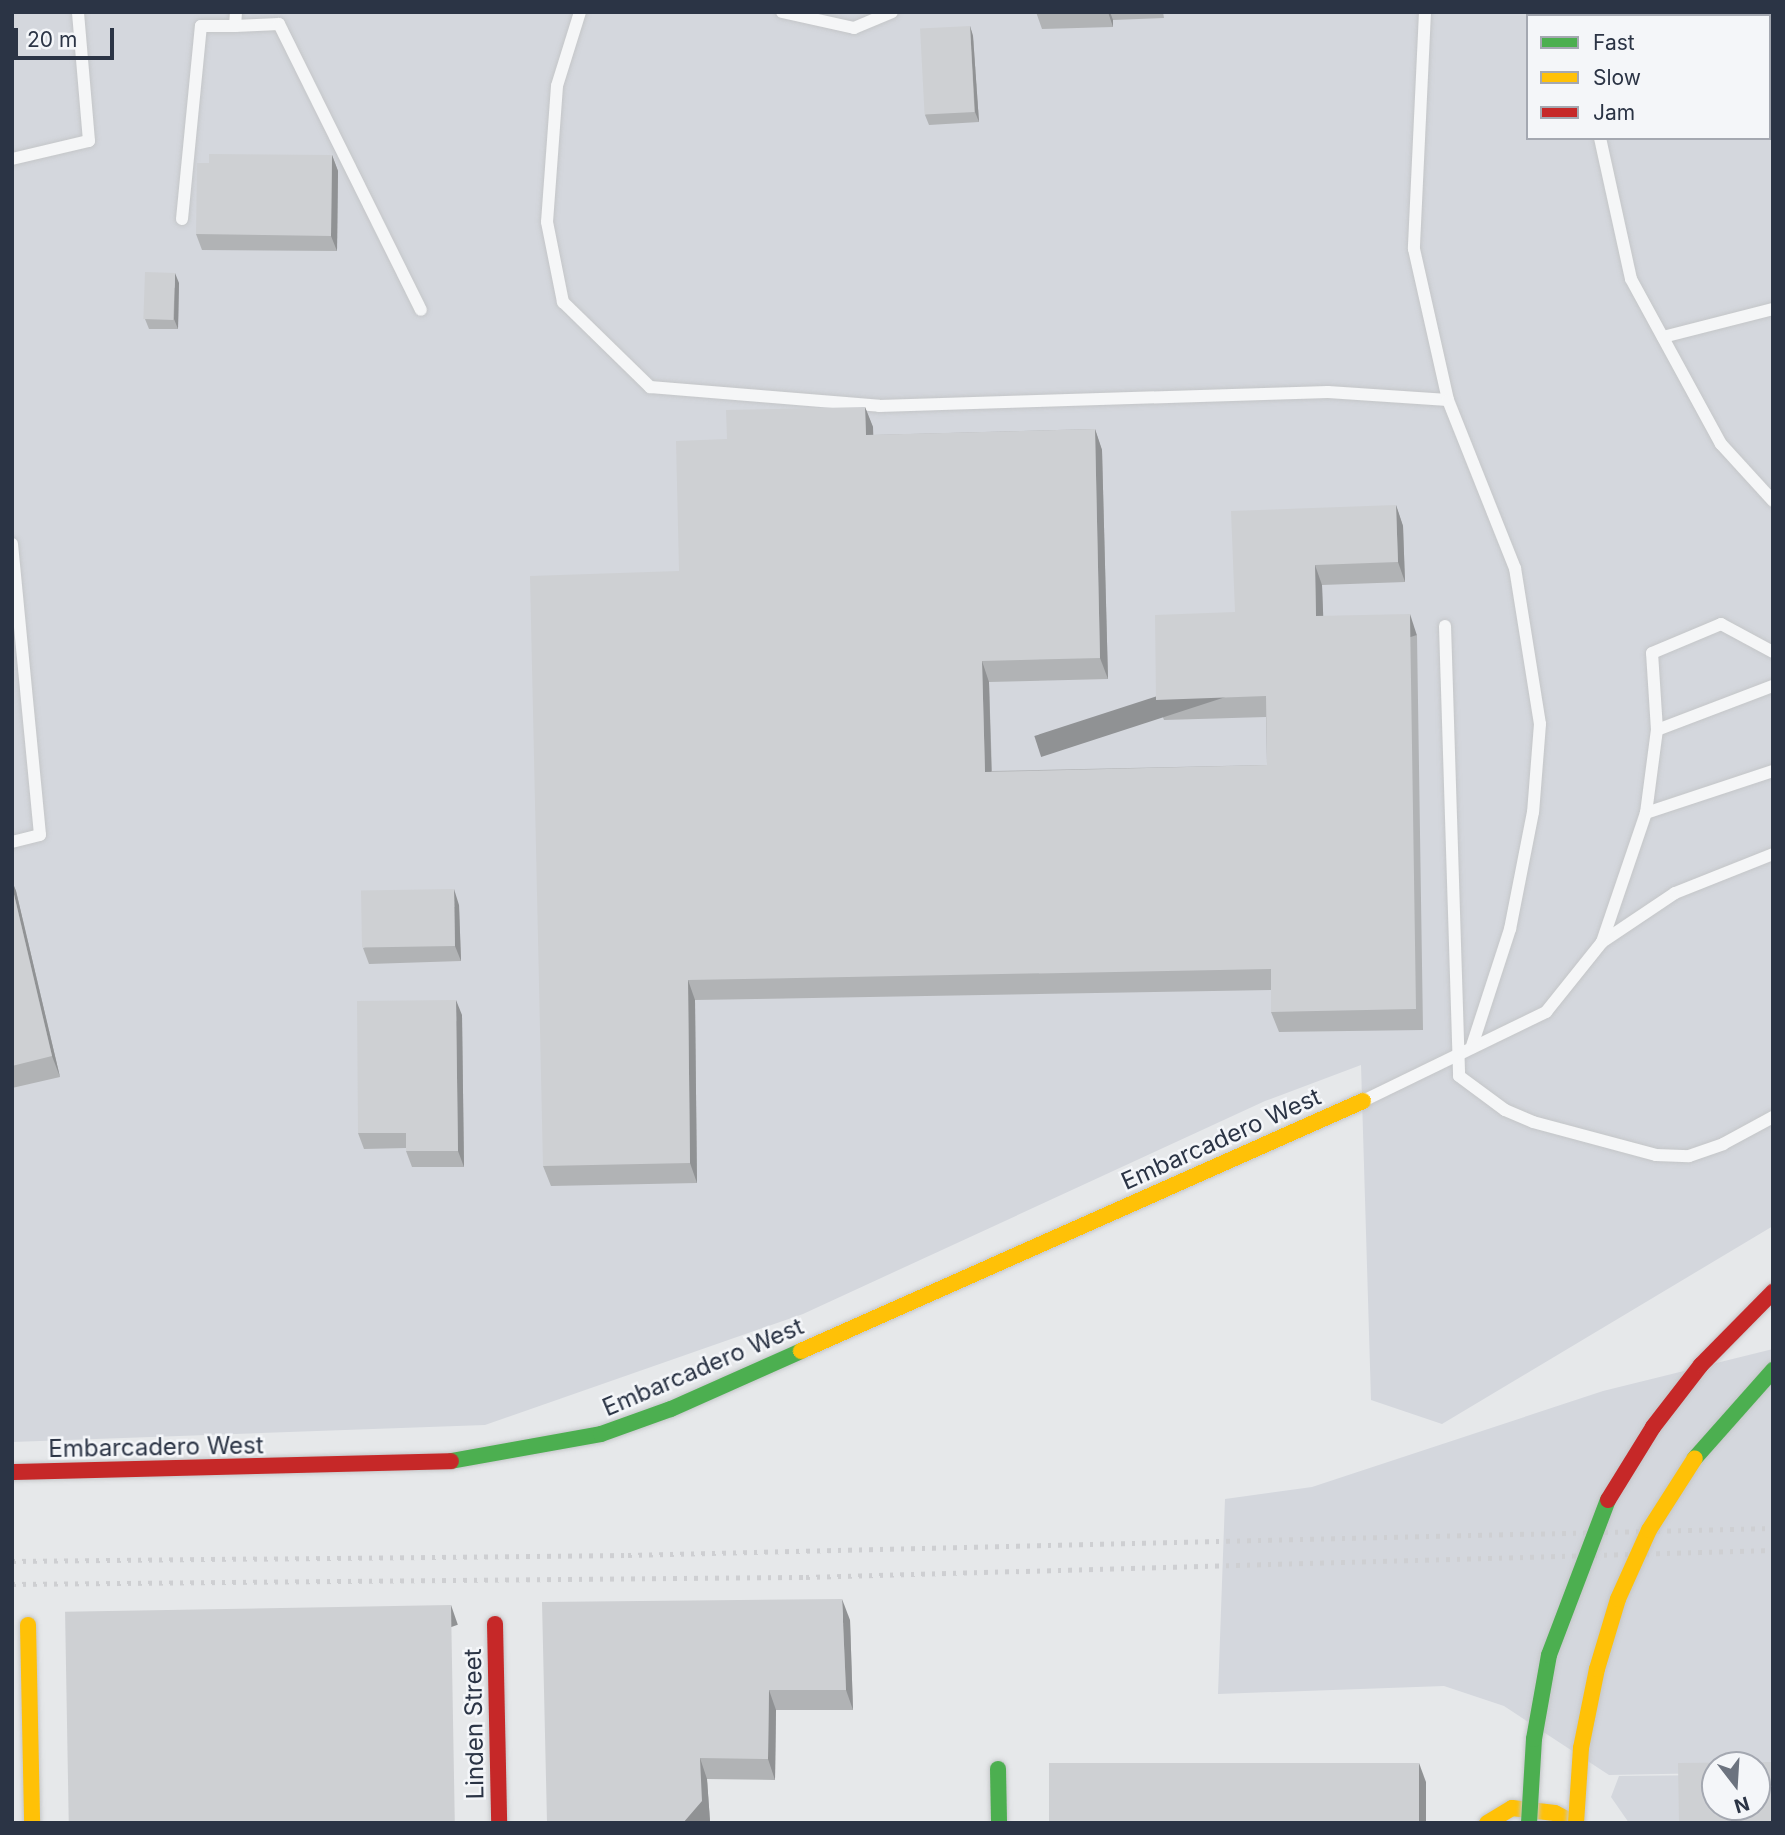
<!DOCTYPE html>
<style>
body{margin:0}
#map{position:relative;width:1785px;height:1835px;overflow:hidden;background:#e6e8ea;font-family:Inter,sans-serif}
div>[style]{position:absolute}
.built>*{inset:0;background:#d4d7dd}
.roads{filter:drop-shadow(0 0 2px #c4c6c8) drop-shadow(0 0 2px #c4c6c8)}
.lane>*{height:12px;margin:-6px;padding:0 6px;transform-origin:6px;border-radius:6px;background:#f5f6f7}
.fast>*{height:16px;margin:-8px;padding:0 8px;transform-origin:8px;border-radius:8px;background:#4caf50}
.slow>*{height:16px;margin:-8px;padding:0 8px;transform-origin:8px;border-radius:8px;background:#ffc107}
.jam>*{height:16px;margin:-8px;padding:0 8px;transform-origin:8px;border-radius:8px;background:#c62828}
.rail>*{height:5px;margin-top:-2.5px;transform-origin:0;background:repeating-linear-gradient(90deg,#cecfd2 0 3.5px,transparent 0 10.5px)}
.bridges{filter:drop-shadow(0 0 2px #c4c6c8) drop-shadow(0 0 2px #c4c6c8)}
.fast-bridge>*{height:16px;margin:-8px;padding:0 8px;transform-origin:8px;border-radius:8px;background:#4caf50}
.slow-bridge>*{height:16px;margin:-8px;padding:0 8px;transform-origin:8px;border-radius:8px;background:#ffc107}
.jam-bridge>*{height:16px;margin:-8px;padding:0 8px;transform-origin:8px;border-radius:8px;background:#c62828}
.wall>*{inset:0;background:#b1b3b5}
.shaded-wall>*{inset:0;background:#909294;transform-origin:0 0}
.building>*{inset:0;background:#ced0d3;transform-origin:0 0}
span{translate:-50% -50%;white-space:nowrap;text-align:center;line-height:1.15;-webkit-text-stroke:5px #f4f6f9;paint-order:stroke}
.street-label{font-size:24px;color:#2b3445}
.frame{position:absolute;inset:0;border:14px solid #2b3445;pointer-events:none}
.legend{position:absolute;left:1526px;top:14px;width:245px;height:126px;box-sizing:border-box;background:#f4f6f9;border:2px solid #a4a8b1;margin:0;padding:9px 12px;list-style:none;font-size:21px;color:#2b3445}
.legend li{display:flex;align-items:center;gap:14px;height:35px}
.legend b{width:35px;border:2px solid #a4a8b1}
.north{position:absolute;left:1701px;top:1751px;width:70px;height:70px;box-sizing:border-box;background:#f4f6f9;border:2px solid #a4a8b1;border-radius:50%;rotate:163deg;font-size:19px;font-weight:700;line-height:28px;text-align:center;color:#2b3445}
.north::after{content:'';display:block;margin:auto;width:24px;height:32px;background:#6c737f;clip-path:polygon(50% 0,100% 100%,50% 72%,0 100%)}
.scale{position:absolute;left:14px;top:28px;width:100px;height:32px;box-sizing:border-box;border:4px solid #2b3445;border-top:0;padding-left:9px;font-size:21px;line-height:24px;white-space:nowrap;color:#2b3445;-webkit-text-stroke:5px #f4f6f9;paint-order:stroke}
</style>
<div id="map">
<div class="built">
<div style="clip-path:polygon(evenodd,12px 12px,1773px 12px,1773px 1226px,1442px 1424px,1371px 1400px,1361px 1065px,1265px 1101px,803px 1314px,485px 1425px,12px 1442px,12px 12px,1528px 16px,1769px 16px,1769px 138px,1528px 138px,1528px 16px)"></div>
<div style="clip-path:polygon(1773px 1349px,1773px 1772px,1757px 1765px,1715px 1765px,1715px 1773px,1609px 1775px,1504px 1706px,1444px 1686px,1218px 1694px,1225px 1499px,1312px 1487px,1603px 1391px)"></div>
<div style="clip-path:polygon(1715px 1775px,1715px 1807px,1757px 1807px,1773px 1823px,1629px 1823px,1611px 1797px,1619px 1776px)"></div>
</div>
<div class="roads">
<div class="lane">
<div style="left:236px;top:12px;width:14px;rotate:94deg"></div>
<div style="left:235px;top:26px;width:44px;rotate:-2.6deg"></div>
<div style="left:279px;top:24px;width:319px;rotate:63.6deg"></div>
<div style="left:580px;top:12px;width:77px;rotate:107.3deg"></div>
<div style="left:557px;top:86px;width:136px;rotate:94.2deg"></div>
<div style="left:547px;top:222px;width:82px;rotate:78.7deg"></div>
<div style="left:563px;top:302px;width:122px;rotate:44.3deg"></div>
<div style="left:650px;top:387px;width:230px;rotate:4.7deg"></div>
<div style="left:879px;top:406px;width:449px;rotate:-1.8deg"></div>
<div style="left:1328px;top:392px;width:120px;rotate:3.8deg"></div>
<div style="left:782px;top:12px;width:74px;rotate:12.5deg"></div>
<div style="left:854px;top:28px;width:41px;rotate:-22.8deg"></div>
<div style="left:1425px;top:12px;width:237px;rotate:92.7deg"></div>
<div style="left:1414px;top:249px;width:155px;rotate:77.3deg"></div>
<div style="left:1448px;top:400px;width:181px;rotate:68.3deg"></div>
<div style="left:1515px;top:568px;width:158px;rotate:80.9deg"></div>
<div style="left:1540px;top:724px;width:88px;rotate:94.5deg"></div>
<div style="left:1533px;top:812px;width:119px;rotate:101.1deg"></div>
<div style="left:1510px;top:929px;width:123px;rotate:108deg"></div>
<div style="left:1580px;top:12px;width:4px;rotate:76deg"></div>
<div style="left:1769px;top:84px;width:4px;rotate:-14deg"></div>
<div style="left:1600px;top:138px;width:144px;rotate:77.6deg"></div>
<div style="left:1631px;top:279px;width:188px;rotate:61.4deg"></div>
<div style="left:1721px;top:444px;width:77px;rotate:47.6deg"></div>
<div style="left:12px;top:159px;width:79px;rotate:-13.2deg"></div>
<div style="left:89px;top:141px;width:129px;rotate:-94.9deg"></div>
<div style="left:182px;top:219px;width:194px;rotate:-84.4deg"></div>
<div style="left:201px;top:26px;width:34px"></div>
<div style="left:1663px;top:337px;width:114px;rotate:-14.3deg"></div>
<div style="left:12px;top:544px;width:292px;rotate:84.5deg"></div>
<div style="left:40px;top:835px;width:29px;rotate:166deg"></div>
<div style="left:1445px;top:626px;width:450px;rotate:88.2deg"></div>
<div style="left:1459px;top:1076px;width:57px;rotate:36.5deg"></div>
<div style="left:1505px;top:1110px;width:30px;rotate:23deg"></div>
<div style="left:1533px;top:1122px;width:127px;rotate:15deg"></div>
<div style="left:1656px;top:1155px;width:33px;rotate:2deg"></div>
<div style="left:1689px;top:1156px;width:36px;rotate:-19deg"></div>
<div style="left:1723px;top:1144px;width:57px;rotate:-28.4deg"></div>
<div style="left:1657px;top:730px;width:77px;rotate:-93.7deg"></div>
<div style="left:1652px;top:653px;width:75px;rotate:-22.8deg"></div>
<div style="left:1721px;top:624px;width:59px;rotate:28.3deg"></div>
<div style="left:1646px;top:813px;width:84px;rotate:-82.5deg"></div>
<div style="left:1657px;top:730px;width:124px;rotate:-20.8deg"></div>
<div style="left:1602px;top:942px;width:136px;rotate:-71.2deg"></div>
<div style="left:1646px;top:813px;width:134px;rotate:-18.3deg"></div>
<div style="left:1367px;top:1099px;width:199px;rotate:-25.9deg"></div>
<div style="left:1546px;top:1012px;width:90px;rotate:-51.3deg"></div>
<div style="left:1602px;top:942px;width:88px;rotate:-33.9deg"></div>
<div style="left:1675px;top:893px;width:105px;rotate:-21.7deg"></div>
</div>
<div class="fast">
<div style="left:451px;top:1461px;width:152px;rotate:-10.2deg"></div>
<div style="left:601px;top:1434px;width:74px;rotate:-19.7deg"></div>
<div style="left:671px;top:1409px;width:142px;rotate:-24deg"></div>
<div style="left:998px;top:1769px;width:54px;rotate:88.9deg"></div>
</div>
<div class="slow">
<div style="left:801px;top:1351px;width:615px;rotate:-23.98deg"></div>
<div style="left:28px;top:1625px;width:198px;rotate:88.8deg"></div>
<div style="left:1487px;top:1823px;width:29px;rotate:-31deg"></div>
<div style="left:1512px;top:1808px;width:43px;rotate:6.6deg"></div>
<div style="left:1555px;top:1813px;width:21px;rotate:28deg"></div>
</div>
<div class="jam">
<div style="left:12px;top:1472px;width:439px;rotate:-1.4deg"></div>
<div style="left:495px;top:1624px;width:199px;rotate:88.8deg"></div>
</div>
</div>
<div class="rail">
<div style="left:12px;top:1561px;width:616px;rotate:-0.56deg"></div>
<div style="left:628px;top:1555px;width:1145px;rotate:-1.35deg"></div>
<div style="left:12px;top:1584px;width:794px;rotate:-0.51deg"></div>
<div style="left:806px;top:1577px;width:967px;rotate:-1.6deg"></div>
</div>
<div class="bridges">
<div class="fast-bridge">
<div style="left:1695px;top:1458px;width:118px;rotate:-48.4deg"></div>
<div style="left:1529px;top:1823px;width:84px;rotate:-86.6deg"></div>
<div style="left:1534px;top:1739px;width:85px;rotate:-79.9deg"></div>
<div style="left:1549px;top:1655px;width:166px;rotate:-69.2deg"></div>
</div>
<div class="slow-bridge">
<div style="left:1576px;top:1823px;width:75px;rotate:-86.2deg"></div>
<div style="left:1581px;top:1748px;width:81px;rotate:-78.6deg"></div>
<div style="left:1597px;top:1669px;width:73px;rotate:-73.3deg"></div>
<div style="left:1618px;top:1599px;width:76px;rotate:-65.8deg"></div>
<div style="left:1649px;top:1530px;width:85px;rotate:-57.4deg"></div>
</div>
<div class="jam-bridge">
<div style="left:1608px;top:1500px;width:86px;rotate:-58.3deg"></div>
<div style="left:1653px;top:1427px;width:78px;rotate:-52.3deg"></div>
<div style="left:1701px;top:1365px;width:103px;rotate:-45.4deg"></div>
</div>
</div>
<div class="wall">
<div style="clip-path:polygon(1036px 12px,1163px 12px,1164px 18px,1113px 20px,1113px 27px,1042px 29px)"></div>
<div style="clip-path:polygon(970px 26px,973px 36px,979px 122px,929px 125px,925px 115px)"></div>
<div style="clip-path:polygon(332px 155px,338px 171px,337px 251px,202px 250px,196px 234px)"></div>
<div style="clip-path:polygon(179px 283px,178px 329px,149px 329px,145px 319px)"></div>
<div style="clip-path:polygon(865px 407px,873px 427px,873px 435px,1095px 429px,1102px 450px,1108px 679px,989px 682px,992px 771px,1267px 765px,1266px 717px,1164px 720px,1156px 700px,1235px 612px,1396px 505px,1403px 526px,1405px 582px,1322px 585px,1323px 616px,1417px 635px,1423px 1030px,1279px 1032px,1271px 1012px,1271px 990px,695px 1000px,697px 1183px,551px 1186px,543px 1166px,679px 571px,727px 439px)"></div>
<div style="clip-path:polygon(12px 881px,16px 891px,60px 1077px,12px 1088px)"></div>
<div style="clip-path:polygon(459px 905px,461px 961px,369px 964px,363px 948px)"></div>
<div style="clip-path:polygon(462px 1015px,464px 1167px,412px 1167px,406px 1151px,406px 1148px,364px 1149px,358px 1133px)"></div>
<div style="clip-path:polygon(850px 1620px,853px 1710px,776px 1710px,775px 1780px,707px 1779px,710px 1821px,709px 1823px,547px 1823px)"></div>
</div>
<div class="shaded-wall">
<div style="clip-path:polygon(1108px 12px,1110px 12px,1113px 20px,1113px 27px)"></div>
<div style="clip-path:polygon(970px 26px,973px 36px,979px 122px,975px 112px)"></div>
<div style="clip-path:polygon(332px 155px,338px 171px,337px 251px,331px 236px)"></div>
<div style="clip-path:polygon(175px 273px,179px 283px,178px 329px,174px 319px)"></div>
<div style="clip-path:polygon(865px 407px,873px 427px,874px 455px,866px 435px)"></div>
<div style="clip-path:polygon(1095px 429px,1102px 450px,1108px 679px,1100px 658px)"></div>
<div style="clip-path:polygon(1396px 505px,1403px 526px,1405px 582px,1398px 562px)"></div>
<div style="clip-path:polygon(1315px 565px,1322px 585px,1324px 636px,1316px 616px)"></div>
<div style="left:1410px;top:614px;width:22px;height:395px;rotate:72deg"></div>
<div style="clip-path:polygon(982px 661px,989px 682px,992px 792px,985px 772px)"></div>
<div style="clip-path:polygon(12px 881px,16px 891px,60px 1077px,52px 1056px,12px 886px)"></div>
<div style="clip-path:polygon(454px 889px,459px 905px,461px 961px,455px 946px)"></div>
<div style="clip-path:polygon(688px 980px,695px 1000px,697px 1183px,690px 1163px)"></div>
<div style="clip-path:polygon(456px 1000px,462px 1015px,464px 1167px,458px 1151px)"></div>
<div style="clip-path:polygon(842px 1599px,850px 1620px,853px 1710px,846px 1690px)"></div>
<div style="left:451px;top:1605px;width:21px;height:218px;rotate:71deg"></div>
<div style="clip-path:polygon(769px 1690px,776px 1710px,775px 1780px,768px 1759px)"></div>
<div style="clip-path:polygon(700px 1758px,707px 1779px,710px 1821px,709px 1823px,683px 1823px)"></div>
<div style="clip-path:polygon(1419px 1763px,1426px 1782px,1426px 1823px,1419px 1823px)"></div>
</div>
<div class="building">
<div style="clip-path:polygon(1036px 12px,1075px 12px,1036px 14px)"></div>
<div style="left:970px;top:26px;width:86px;height:50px;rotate:87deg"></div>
<div style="clip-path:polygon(209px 154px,332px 155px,331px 236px,196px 234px,197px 163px,209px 163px)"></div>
<div style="left:145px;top:272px;width:30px;height:47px;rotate:2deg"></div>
<div style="clip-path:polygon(865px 407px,866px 435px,1095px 429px,1100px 658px,982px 661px,985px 772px,1267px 765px,1266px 696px,1156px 700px,1155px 615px,1235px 612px,1231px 511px,1396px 505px,1398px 562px,1315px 565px,1316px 616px,1410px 614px,1416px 1009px,1271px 1012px,1271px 969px,688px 980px,690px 1163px,543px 1166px,530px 576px,679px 571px,676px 441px,727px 439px,726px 410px)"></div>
<div style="clip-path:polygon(12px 886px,52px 1056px,12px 1066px)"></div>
<div style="left:454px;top:889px;width:57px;height:93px;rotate:89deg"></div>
<div style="clip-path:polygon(456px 1000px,458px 1151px,406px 1151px,406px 1133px,358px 1133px,357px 1001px)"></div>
<div style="clip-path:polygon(842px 1599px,846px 1690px,769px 1690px,768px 1759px,700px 1758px,702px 1801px,683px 1823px,547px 1823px,542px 1602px)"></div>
<div style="left:451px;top:1605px;width:218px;height:386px;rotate:89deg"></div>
<div style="clip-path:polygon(evenodd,1773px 1762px,1773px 1823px,1679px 1823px,1678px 1763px,1773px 1762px,1715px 1765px,1757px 1765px,1757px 1807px,1715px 1807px,1715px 1765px)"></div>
<div style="left:1419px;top:1763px;width:60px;height:370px;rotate:90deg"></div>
</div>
<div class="street-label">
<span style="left:1221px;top:1139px;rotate:-24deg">Embarcadero West</span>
<span style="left:703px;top:1367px;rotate:-23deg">Embarcadero West</span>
<span style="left:156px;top:1447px;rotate:-1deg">Embarcadero West</span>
<span style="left:474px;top:1724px;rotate:-91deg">Linden Street</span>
</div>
<div class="frame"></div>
<ul class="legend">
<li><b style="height:9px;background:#4caf50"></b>Fast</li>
<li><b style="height:9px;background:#ffc107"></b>Slow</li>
<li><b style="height:9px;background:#c62828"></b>Jam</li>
</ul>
<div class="north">N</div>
<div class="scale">20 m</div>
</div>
